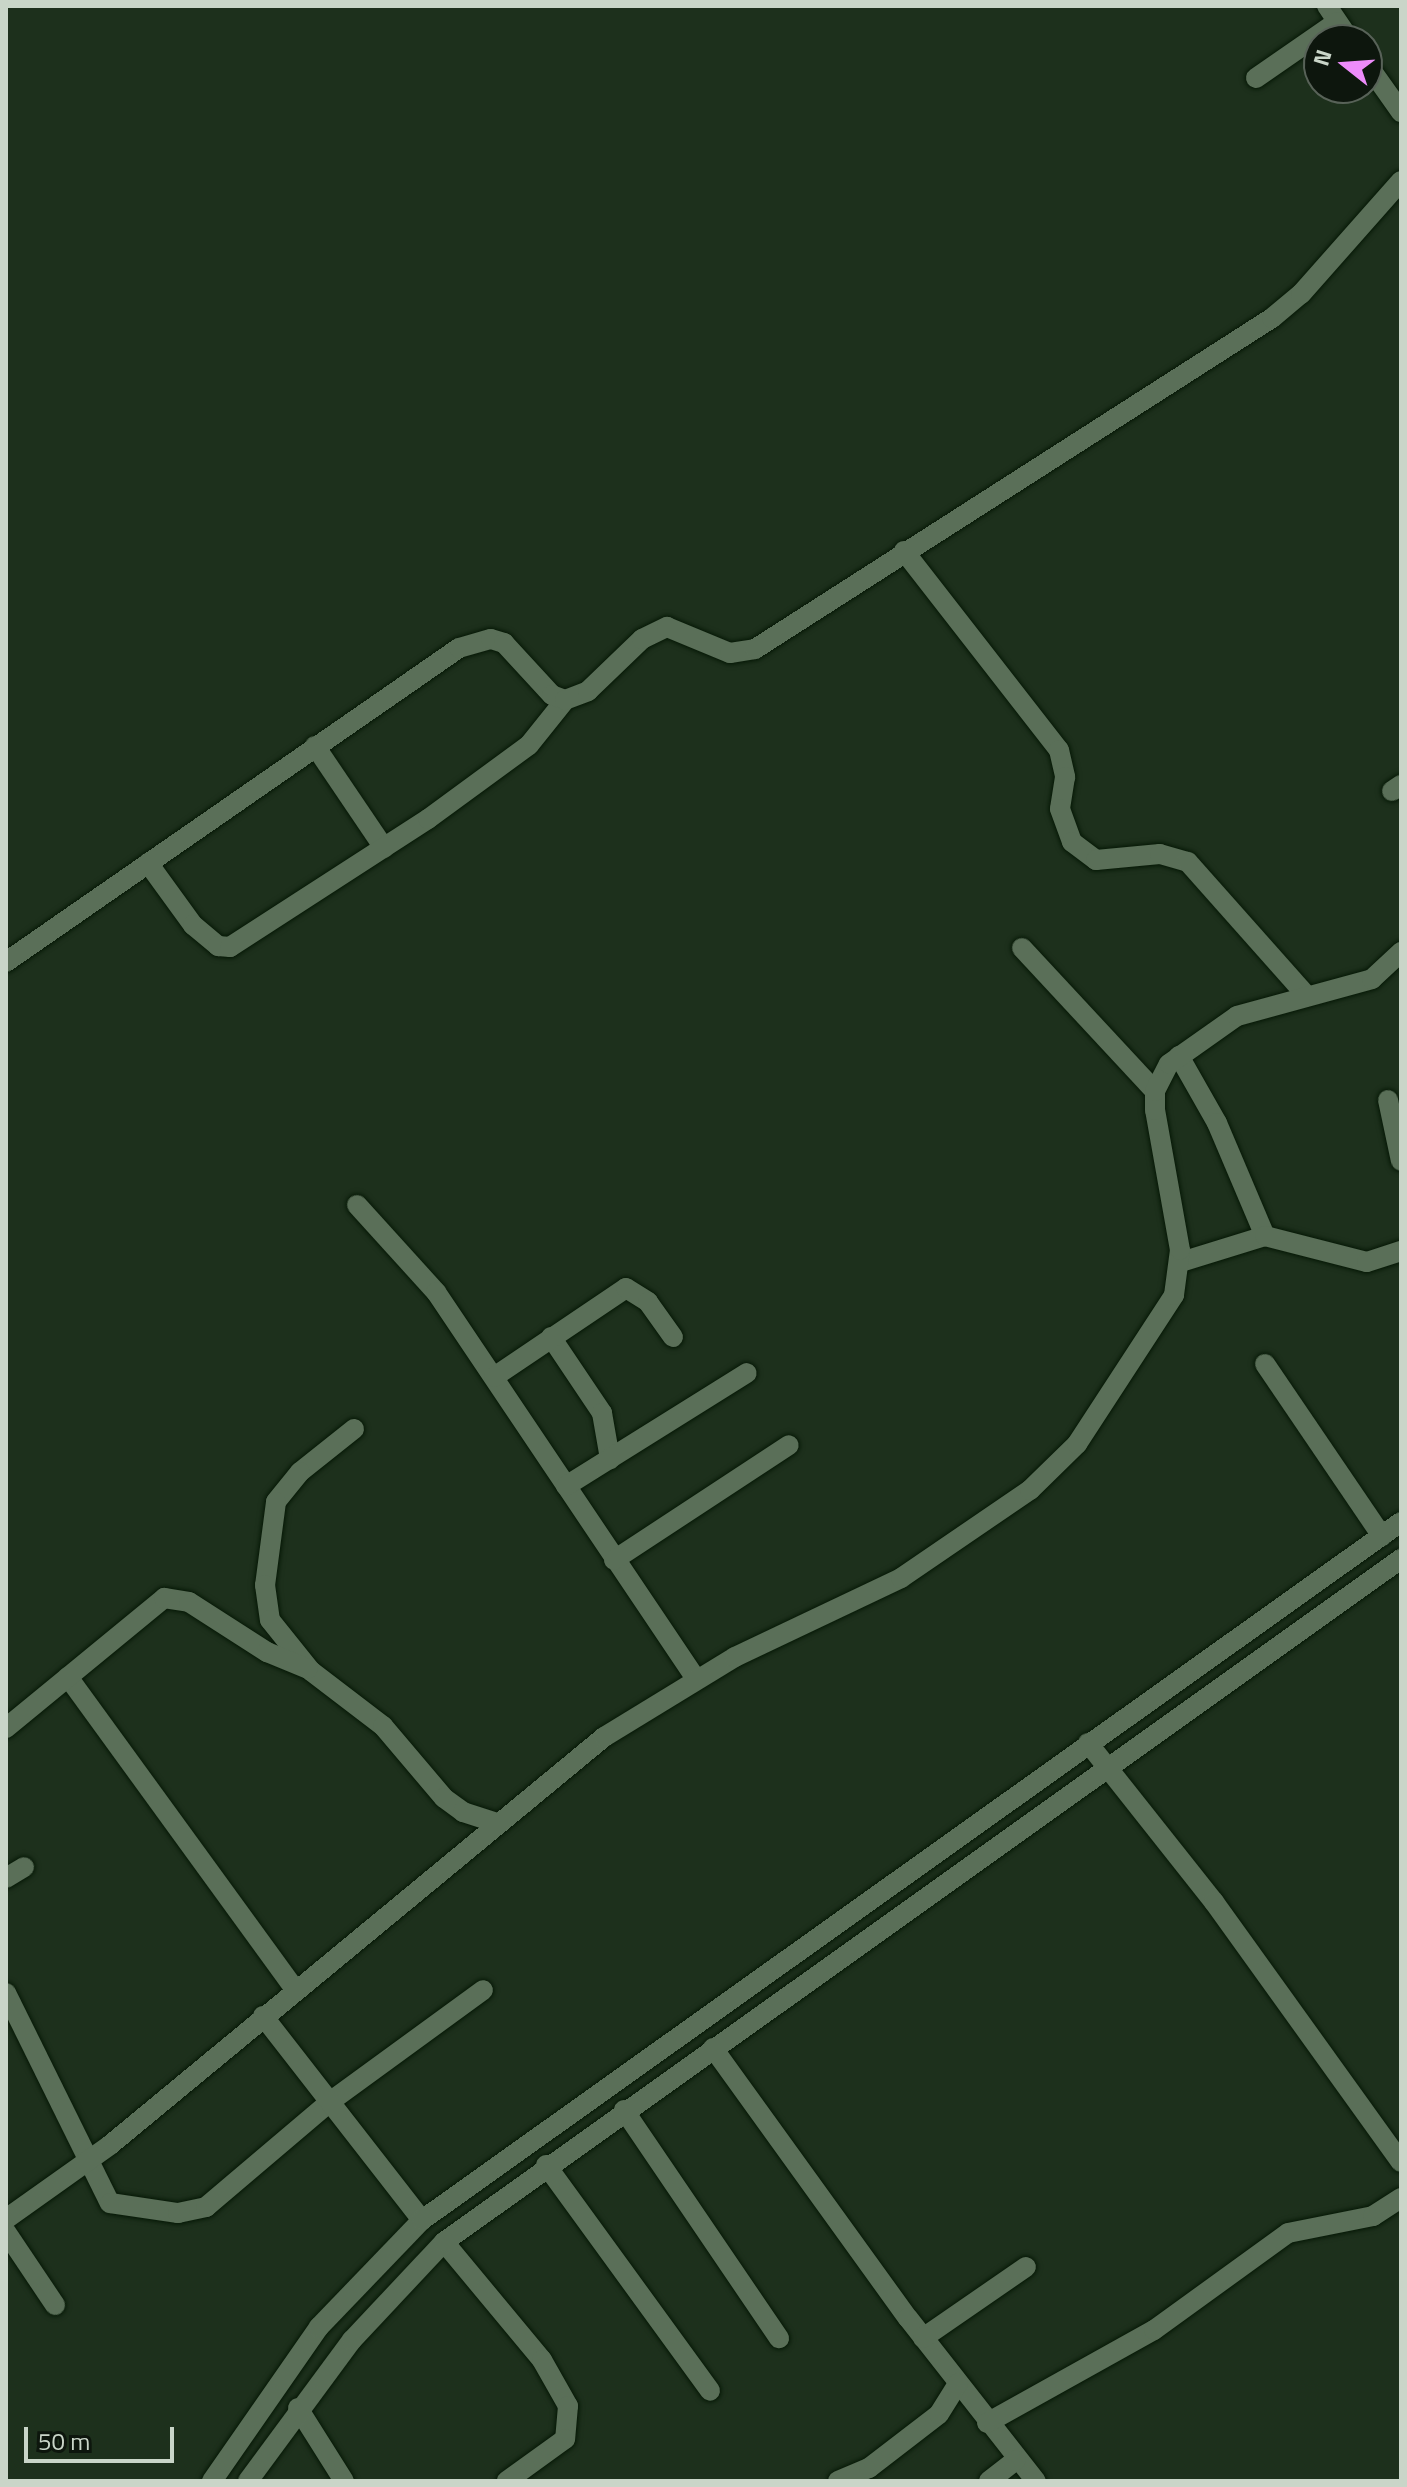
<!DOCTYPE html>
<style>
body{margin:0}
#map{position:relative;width:1407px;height:2487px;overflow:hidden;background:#1d301c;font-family:"Titillium Web",sans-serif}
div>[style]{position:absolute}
.roads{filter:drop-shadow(0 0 2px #061806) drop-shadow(0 0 2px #061806)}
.minor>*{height:20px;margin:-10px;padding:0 10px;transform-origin:10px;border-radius:10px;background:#5a6f58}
.tertiary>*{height:20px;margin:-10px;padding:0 10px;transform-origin:10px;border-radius:10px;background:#5a6f58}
span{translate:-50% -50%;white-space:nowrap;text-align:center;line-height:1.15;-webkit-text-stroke:8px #0d160d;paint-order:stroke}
.frame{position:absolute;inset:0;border:8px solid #c9d5c8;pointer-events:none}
.north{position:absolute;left:1303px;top:24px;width:80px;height:80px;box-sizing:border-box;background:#0d160d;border:2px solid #586258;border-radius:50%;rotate:287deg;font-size:22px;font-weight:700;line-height:32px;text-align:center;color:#c9d5c8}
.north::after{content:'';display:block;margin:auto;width:28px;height:36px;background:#ed8cfa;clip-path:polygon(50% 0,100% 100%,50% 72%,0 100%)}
.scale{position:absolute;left:24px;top:2427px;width:150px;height:36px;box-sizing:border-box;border:4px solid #c9d5c8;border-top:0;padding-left:10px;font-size:24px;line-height:28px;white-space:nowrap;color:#c9d5c8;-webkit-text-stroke:6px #0d160d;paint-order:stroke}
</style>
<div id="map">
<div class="roads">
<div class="minor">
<div style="left:1327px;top:6px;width:41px;rotate:55.9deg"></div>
<div style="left:1367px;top:64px;width:59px;rotate:54.7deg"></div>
<div style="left:1256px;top:78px;width:98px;rotate:-34.7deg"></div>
<div style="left:904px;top:551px;width:252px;rotate:52.1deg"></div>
<div style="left:1059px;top:750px;width:28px;rotate:77deg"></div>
<div style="left:1065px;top:777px;width:32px;rotate:99deg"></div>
<div style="left:1060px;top:809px;width:35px;rotate:70deg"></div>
<div style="left:1072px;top:842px;width:30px;rotate:37deg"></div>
<div style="left:1096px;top:860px;width:64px;rotate:-5.4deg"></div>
<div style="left:1160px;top:854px;width:29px;rotate:16deg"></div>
<div style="left:1188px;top:862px;width:179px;rotate:48.4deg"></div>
<div style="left:315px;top:746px;width:123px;rotate:55.9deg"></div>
<div style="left:1392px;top:791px;width:11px;rotate:-34deg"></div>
<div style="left:148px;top:863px;width:77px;rotate:54deg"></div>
<div style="left:193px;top:925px;width:33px;rotate:40deg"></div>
<div style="left:218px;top:946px;width:12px;rotate:5deg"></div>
<div style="left:230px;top:947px;width:236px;rotate:-32.9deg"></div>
<div style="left:428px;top:819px;width:125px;rotate:-36.2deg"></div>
<div style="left:529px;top:745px;width:58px;rotate:-51.3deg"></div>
<div style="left:1022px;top:948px;width:195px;rotate:47.1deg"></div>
<div style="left:6px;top:962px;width:551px;rotate:-34.73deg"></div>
<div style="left:459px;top:648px;width:33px;rotate:-16deg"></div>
<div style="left:491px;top:639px;width:14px;rotate:17deg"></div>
<div style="left:504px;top:643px;width:71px;rotate:47.3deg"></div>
<div style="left:552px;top:695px;width:14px;rotate:21deg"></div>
<div style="left:565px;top:700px;width:25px;rotate:-21deg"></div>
<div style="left:588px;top:691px;width:75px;rotate:-43.9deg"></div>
<div style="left:642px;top:639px;width:28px;rotate:-26deg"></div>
<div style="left:667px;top:627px;width:68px;rotate:22.4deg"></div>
<div style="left:730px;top:653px;width:25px;rotate:-9deg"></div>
<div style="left:755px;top:649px;width:614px;rotate:-32.63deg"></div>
<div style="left:1272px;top:318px;width:38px;rotate:-40deg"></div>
<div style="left:1301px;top:294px;width:151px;rotate:-48.5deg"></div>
<div style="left:1179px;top:1056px;width:77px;rotate:60.4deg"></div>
<div style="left:1217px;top:1123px;width:123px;rotate:67deg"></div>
<div style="left:1388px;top:1100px;width:62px;rotate:78deg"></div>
<div style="left:357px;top:1205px;width:118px;rotate:47.8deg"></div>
<div style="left:436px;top:1292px;width:466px;rotate:56.1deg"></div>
<div style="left:1181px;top:1262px;width:88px;rotate:-17.2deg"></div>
<div style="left:1265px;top:1236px;width:105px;rotate:14.3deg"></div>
<div style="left:1367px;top:1262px;width:36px;rotate:-18deg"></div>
<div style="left:551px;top:1337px;width:92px;rotate:56.1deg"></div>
<div style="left:602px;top:1413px;width:47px;rotate:80.1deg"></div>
<div style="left:1265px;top:1364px;width:208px;rotate:55.8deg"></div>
<div style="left:494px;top:1377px;width:159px;rotate:-34deg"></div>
<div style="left:626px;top:1288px;width:26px;rotate:32deg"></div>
<div style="left:648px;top:1302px;width:43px;rotate:54.5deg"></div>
<div style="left:354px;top:1429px;width:69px;rotate:141.5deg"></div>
<div style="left:300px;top:1472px;width:38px;rotate:129deg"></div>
<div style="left:276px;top:1502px;width:84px;rotate:97.5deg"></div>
<div style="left:265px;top:1585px;width:35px;rotate:82deg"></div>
<div style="left:270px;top:1620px;width:65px;rotate:51.2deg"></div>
<div style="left:311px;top:1671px;width:91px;rotate:37.4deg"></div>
<div style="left:383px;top:1726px;width:94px;rotate:49.7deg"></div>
<div style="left:444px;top:1798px;width:24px;rotate:36deg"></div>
<div style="left:463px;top:1812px;width:35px;rotate:18deg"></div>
<div style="left:566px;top:1486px;width:213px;rotate:-32deg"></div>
<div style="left:614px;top:1560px;width:209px;rotate:-33.3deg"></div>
<div style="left:68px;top:1677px;width:387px;rotate:54deg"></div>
<div style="left:6px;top:1728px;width:205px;rotate:-39.4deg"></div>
<div style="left:164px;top:1598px;width:25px;rotate:9deg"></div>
<div style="left:189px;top:1602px;width:93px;rotate:32.7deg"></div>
<div style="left:267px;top:1652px;width:44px;rotate:22.5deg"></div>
<div style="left:1088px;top:1743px;width:203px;rotate:51.6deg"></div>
<div style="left:1214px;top:1902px;width:320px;rotate:54.3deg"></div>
<div style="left:6px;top:1878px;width:21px;rotate:-31deg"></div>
<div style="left:6px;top:1993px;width:234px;rotate:63.7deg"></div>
<div style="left:110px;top:2203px;width:69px;rotate:8.4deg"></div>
<div style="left:178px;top:2213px;width:29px;rotate:-12deg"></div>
<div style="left:206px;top:2207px;width:164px;rotate:-40.3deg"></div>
<div style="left:331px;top:2101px;width:188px;rotate:-36.1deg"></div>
<div style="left:263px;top:2016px;width:259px;rotate:52.1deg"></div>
<div style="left:713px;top:2048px;width:333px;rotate:54.2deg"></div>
<div style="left:908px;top:2318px;width:207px;rotate:51.9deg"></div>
<div style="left:624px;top:2110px;width:276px;rotate:55.8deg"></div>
<div style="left:546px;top:2165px;width:279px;rotate:54deg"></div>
<div style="left:6px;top:2219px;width:128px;rotate:-35.4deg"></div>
<div style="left:110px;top:2145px;width:641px;rotate:-39.55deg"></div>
<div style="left:604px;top:1737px;width:153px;rotate:-31.4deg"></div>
<div style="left:735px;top:1657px;width:184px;rotate:-25.4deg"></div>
<div style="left:901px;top:1578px;width:156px;rotate:-34.3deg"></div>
<div style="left:1030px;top:1490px;width:66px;rotate:-44.4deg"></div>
<div style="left:1077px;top:1444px;width:178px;rotate:-56.9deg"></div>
<div style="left:1174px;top:1295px;width:45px;rotate:-82.4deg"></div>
<div style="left:1180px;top:1250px;width:142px;rotate:-100.1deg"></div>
<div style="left:1155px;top:1110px;width:19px;rotate:-90deg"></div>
<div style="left:1155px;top:1091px;width:30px;rotate:-63deg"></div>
<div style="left:1169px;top:1064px;width:83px;rotate:-35.2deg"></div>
<div style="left:1237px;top:1016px;width:140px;rotate:-15.3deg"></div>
<div style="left:1372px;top:979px;width:40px;rotate:-43deg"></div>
<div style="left:6px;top:2232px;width:88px;rotate:56.1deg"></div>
<div style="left:444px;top:2242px;width:153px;rotate:50.3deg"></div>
<div style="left:542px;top:2360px;width:53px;rotate:60.5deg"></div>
<div style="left:568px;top:2406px;width:33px;rotate:95deg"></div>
<div style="left:565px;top:2439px;width:72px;rotate:144.1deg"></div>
<div style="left:923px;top:2338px;width:125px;rotate:-34.6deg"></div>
<div style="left:298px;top:2408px;width:86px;rotate:57.8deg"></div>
<div style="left:987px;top:2423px;width:191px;rotate:-29.1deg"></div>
<div style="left:1154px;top:2330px;width:165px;rotate:-35.9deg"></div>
<div style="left:1288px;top:2233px;width:87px;rotate:-11.3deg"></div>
<div style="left:1373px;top:2216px;width:33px;rotate:-33deg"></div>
<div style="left:838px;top:2481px;width:34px;rotate:-23deg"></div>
<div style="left:869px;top:2468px;width:88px;rotate:-37.6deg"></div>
<div style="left:939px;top:2414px;width:36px;rotate:-58deg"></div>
<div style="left:989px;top:2481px;width:34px;rotate:-38deg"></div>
</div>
<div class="tertiary">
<div style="left:212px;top:2481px;width:188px;rotate:-55.2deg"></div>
<div style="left:319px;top:2327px;width:149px;rotate:-46.1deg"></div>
<div style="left:422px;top:2220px;width:1202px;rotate:-35.49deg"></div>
<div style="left:248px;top:2481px;width:175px;rotate:-53.6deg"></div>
<div style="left:352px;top:2340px;width:134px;rotate:-46.8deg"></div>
<div style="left:444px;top:2242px;width:1176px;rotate:-35.52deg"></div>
</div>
</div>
<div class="frame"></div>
<div class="north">N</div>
<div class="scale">50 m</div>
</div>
